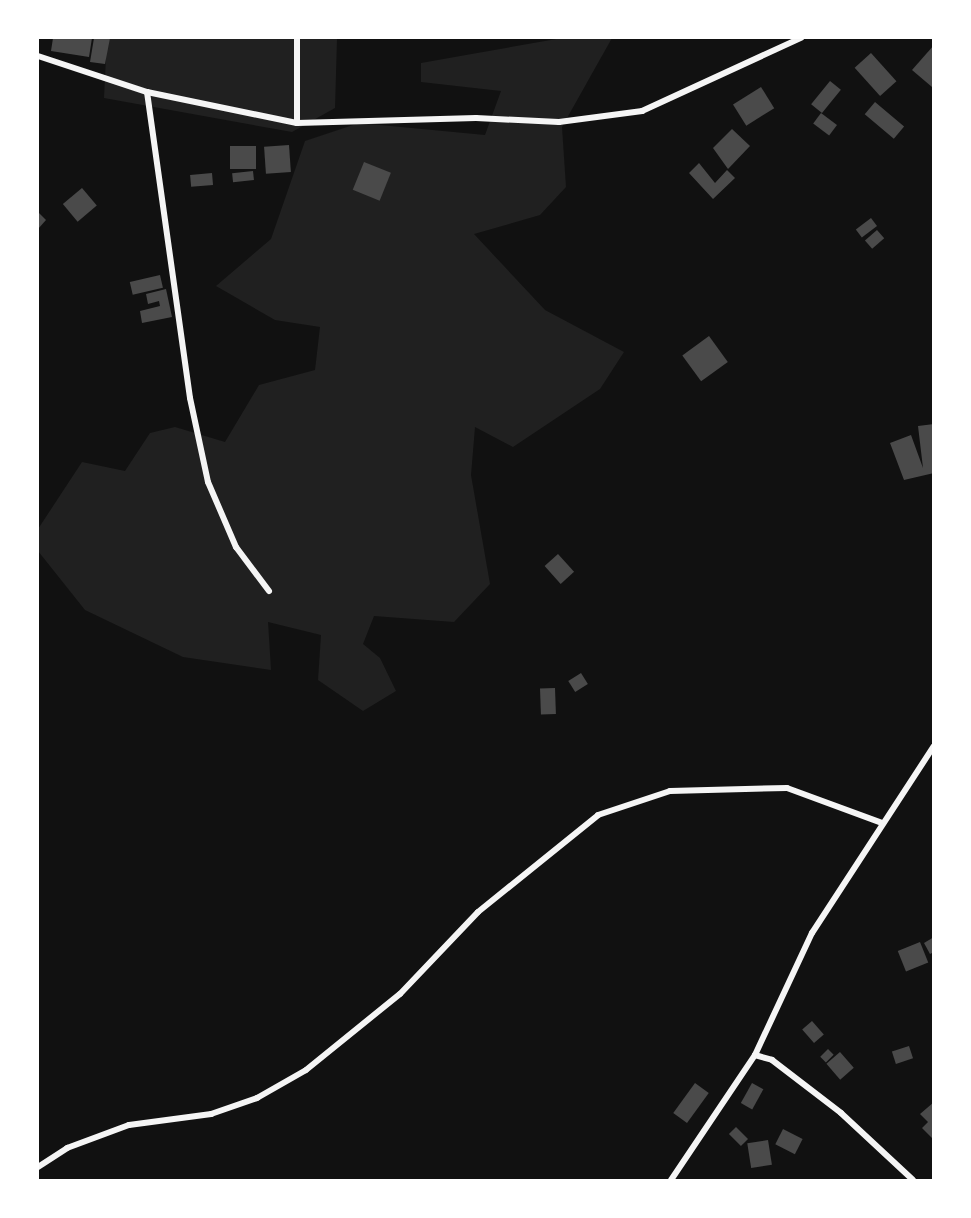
<!DOCTYPE html>
<style>
body{margin:0}
#map{position:relative;width:971px;height:1218px;overflow:hidden;background:#111;font-family:Literata,serif}
div>[style]{position:absolute}
.green>*{inset:0;background:#202020}
.building>*{inset:0;background:#4a4a4a;transform-origin:0 0}
.minor>*{height:6px;margin:-3px;padding:0 3px;transform-origin:3px;border-radius:3px;background:#f5f5f5}
span{translate:-50% -50%;white-space:nowrap;text-align:center;line-height:1.15;-webkit-text-stroke:6px #fff;paint-order:stroke}
.frame{position:absolute;inset:0;border:39px solid #fff;pointer-events:none}
</style>
<div id="map">
<div class="green">
<div style="clip-path:polygon(107px 38px,337px 38px,335px 108px,292px 132px,104px 98px)"></div>
<div style="clip-path:polygon(562px 38px,612px 38px,562px 127px,566px 187px,540px 215px,474px 234px,545px 310px,624px 352px,600px 389px,513px 447px,475px 427px,471px 475px,490px 584px,454px 622px,374px 616px,363px 644px,380px 658px,396px 691px,363px 711px,318px 680px,321px 635px,268px 622px,271px 670px,183px 657px,85px 610px,38px 551px,38px 529px,82px 462px,125px 471px,150px 433px,175px 427px,225px 442px,259px 385px,315px 370px,320px 327px,275px 320px,216px 286px,271px 239px,305px 141px,359px 123px,485px 135px,501px 91px,421px 82px,421px 63px)"></div>
</div>
<div class="building">
<div style="clip-path:polygon(53px 38px,92px 38px,89px 57px,51px 51px)"></div>
<div style="clip-path:polygon(94px 38px,110px 38px,105px 64px,90px 62px)"></div>
<div style="clip-path:polygon(934px 45px,934px 86px,932px 87px,912px 70px)"></div>
<div style="left:871px;top:53px;width:38px;height:22px;rotate:48deg"></div>
<div style="left:830px;top:81px;width:14px;height:30px;rotate:39deg"></div>
<div style="left:761px;top:87px;width:25px;height:33px;rotate:58deg"></div>
<div style="left:875px;top:102px;width:38px;height:16px;rotate:40deg"></div>
<div style="left:821px;top:113px;width:20px;height:13px;rotate:37deg"></div>
<div style="clip-path:polygon(732px 129px,750px 146px,728px 169px,713px 148px)"></div>
<div style="left:289px;top:145px;width:27px;height:25px;rotate:86deg"></div>
<div style="left:230px;top:146px;width:26px;height:23px"></div>
<div style="left:364px;top:162px;width:29px;height:30px;rotate:22deg"></div>
<div style="clip-path:polygon(699px 163px,715px 183px,727px 170px,735px 178px,713px 199px,689px 173px)"></div>
<div style="left:253px;top:171px;width:9px;height:21px;rotate:84deg"></div>
<div style="left:212px;top:173px;width:12px;height:22px;rotate:85deg"></div>
<div style="left:82px;top:188px;width:23px;height:25px;rotate:50deg"></div>
<div style="clip-path:polygon(38px 212px,46px 220px,38px 229px)"></div>
<div style="left:871px;top:218px;width:10px;height:19px;rotate:53deg"></div>
<div style="left:877px;top:230px;width:11px;height:16px;rotate:49deg"></div>
<div style="left:160px;top:275px;width:13px;height:31px;rotate:77deg"></div>
<div style="clip-path:polygon(166px 289px,172px 317px,142px 323px,140px 311px,160px 306px,159px 301px,148px 304px,146px 294px)"></div>
<div style="left:709px;top:336px;width:32px;height:33px;rotate:54deg"></div>
<div style="clip-path:polygon(934px 424px,934px 473px,904px 480px,890px 443px,911px 435px,923px 468px,918px 426px)"></div>
<div style="left:558px;top:554px;width:24px;height:18px;rotate:48deg"></div>
<div style="left:581px;top:673px;width:13px;height:15px;rotate:58deg"></div>
<div style="left:555px;top:688px;width:26px;height:15px;rotate:88deg"></div>
<div style="clip-path:polygon(934px 937px,934px 952px,930px 954px,924px 943px)"></div>
<div style="left:920px;top:942px;width:22px;height:24px;rotate:68deg"></div>
<div style="left:812px;top:1021px;width:18px;height:13px;rotate:49deg"></div>
<div style="left:909px;top:1046px;width:13px;height:18px;rotate:72deg"></div>
<div style="left:828px;top:1049px;width:8px;height:11px;rotate:45deg"></div>
<div style="left:840px;top:1052px;width:21px;height:18px;rotate:49deg"></div>
<div style="left:695px;top:1083px;width:17px;height:37px;rotate:36deg"></div>
<div style="left:752px;top:1083px;width:13px;height:23px;rotate:29deg"></div>
<div style="clip-path:polygon(934px 1102px,934px 1140px,922px 1128px,928px 1122px,920px 1114px)"></div>
<div style="left:736px;top:1127px;width:17px;height:10px;rotate:45deg"></div>
<div style="left:783px;top:1129px;width:22px;height:17px;rotate:27deg"></div>
<div style="left:768px;top:1140px;width:25px;height:21px;rotate:81deg"></div>
</div>
<div class="minor">
<div style="left:297px;top:38px;width:85px;rotate:90deg"></div>
<div style="left:38px;top:56px;width:115px;rotate:18.3deg"></div>
<div style="left:147px;top:92px;width:153px;rotate:11.7deg"></div>
<div style="left:297px;top:123px;width:179px;rotate:-1.6deg"></div>
<div style="left:476px;top:118px;width:83px;rotate:2.8deg"></div>
<div style="left:559px;top:122px;width:84px;rotate:-7.5deg"></div>
<div style="left:642px;top:111px;width:175px;rotate:-24.7deg"></div>
<div style="left:147px;top:92px;width:309px;rotate:82deg"></div>
<div style="left:190px;top:398px;width:86px;rotate:77.9deg"></div>
<div style="left:208px;top:482px;width:71px;rotate:66.7deg"></div>
<div style="left:236px;top:547px;width:55px;rotate:53.1deg"></div>
<div style="left:755px;top:1055px;width:18px;rotate:16deg"></div>
<div style="left:772px;top:1060px;width:87px;rotate:37.5deg"></div>
<div style="left:841px;top:1113px;width:98px;rotate:42.9deg"></div>
<div style="left:38px;top:1167px;width:35px;rotate:-33deg"></div>
<div style="left:67px;top:1148px;width:66px;rotate:-20.4deg"></div>
<div style="left:129px;top:1125px;width:83px;rotate:-7.6deg"></div>
<div style="left:211px;top:1114px;width:49px;rotate:-19.2deg"></div>
<div style="left:257px;top:1098px;width:56px;rotate:-29.7deg"></div>
<div style="left:306px;top:1070px;width:121px;rotate:-39deg"></div>
<div style="left:400px;top:994px;width:113px;rotate:-46.4deg"></div>
<div style="left:478px;top:912px;width:154px;rotate:-38.9deg"></div>
<div style="left:598px;top:815px;width:76px;rotate:-18.4deg"></div>
<div style="left:670px;top:791px;width:117px;rotate:-1.5deg"></div>
<div style="left:787px;top:788px;width:101px;rotate:20.2deg"></div>
<div style="left:671px;top:1180px;width:151px;rotate:-56.1deg"></div>
<div style="left:755px;top:1055px;width:135px;rotate:-65deg"></div>
<div style="left:812px;top:933px;width:223px;rotate:-56.9deg"></div>
</div>
<div class="frame"></div>
</div>
